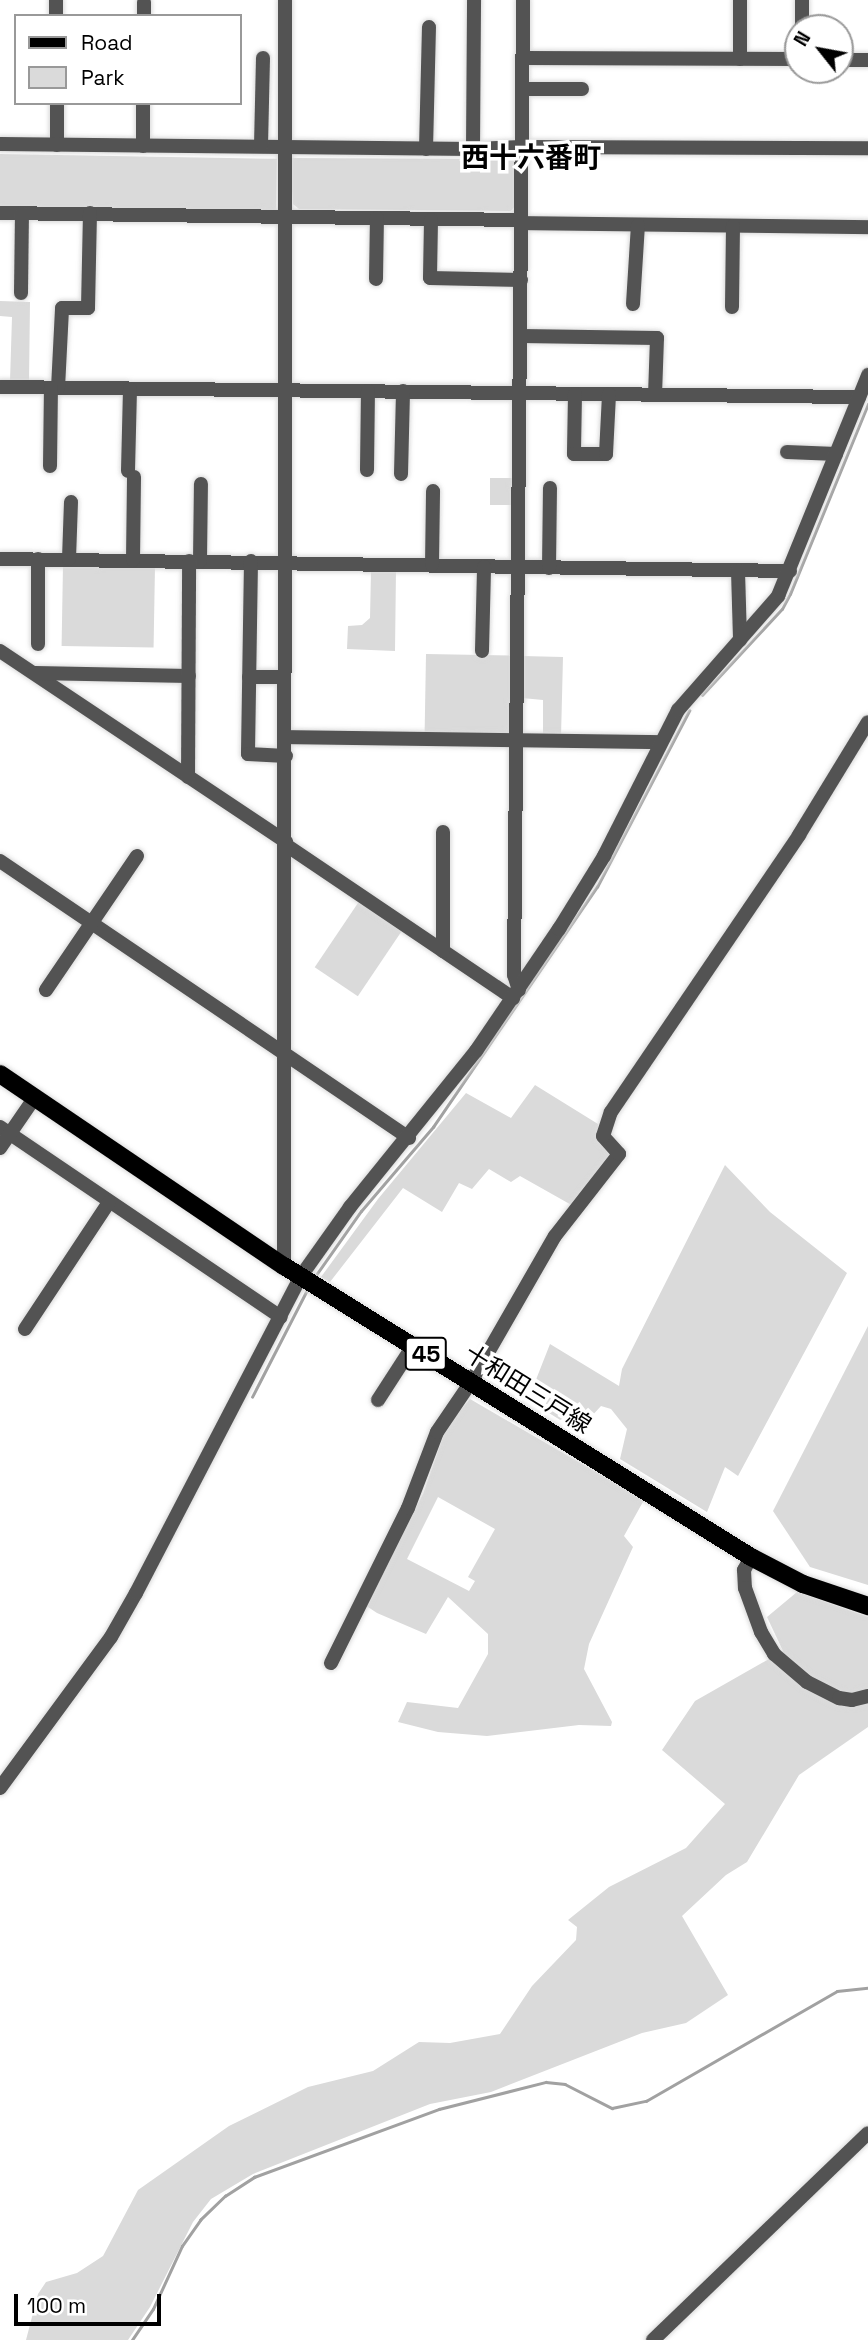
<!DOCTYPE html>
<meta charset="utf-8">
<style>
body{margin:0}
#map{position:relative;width:868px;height:2340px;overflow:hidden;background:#fff;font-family:"Space Grotesk","Noto Sans JP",sans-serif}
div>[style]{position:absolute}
.green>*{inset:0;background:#dadada;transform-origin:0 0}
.stream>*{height:2.5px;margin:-1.25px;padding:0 1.25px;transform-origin:1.25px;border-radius:1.25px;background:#a1a1a1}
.roads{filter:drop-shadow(0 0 2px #dbdbdb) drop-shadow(0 0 2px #dbdbdb)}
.minor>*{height:14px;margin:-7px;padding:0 7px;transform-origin:7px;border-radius:7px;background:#535353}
.major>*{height:18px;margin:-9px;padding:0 9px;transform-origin:9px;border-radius:9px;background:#000}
span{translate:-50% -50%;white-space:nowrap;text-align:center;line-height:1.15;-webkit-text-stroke:7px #fff;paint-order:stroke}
.shield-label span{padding:2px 5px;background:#fff;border:2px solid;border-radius:5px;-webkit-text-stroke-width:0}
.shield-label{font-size:23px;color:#000;font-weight:700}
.street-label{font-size:24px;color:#000}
.quarter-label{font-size:28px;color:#000;font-weight:700}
.legend{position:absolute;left:14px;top:14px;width:228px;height:91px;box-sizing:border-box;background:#fff;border:2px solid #999;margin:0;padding:9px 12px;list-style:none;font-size:21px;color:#000}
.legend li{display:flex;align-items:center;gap:14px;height:35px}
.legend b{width:35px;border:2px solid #999}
.north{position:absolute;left:784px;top:14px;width:70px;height:70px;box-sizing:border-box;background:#fff;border:2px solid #999;border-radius:50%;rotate:301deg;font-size:19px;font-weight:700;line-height:28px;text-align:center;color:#000}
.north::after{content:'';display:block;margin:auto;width:24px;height:32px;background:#000;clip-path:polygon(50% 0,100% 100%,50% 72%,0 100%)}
.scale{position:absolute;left:14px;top:2294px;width:147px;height:32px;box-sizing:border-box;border:4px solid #000;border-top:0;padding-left:9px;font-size:21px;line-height:24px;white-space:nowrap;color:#000;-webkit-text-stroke:5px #fff;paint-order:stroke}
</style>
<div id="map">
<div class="green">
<div style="left:0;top:154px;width:277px;height:55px;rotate:1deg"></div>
<div style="clip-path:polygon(290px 158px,515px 159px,515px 206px,511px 211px,299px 209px,293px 204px)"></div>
<div style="clip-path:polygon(0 301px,30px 302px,29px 382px,10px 381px,12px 317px,0 316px)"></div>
<div style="left:490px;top:478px;width:24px;height:27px"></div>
<div style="left:63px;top:565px;width:92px;height:81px;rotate:1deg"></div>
<div style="clip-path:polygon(396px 570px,395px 651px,347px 649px,348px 626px,362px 625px,370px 618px,371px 571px)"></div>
<div style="left:426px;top:654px;width:88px;height:80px;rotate:1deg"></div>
<div style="clip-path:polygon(522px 656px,563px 657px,561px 737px,543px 737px,543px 700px,522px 698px)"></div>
<div style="left:360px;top:900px;width:52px;height:81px;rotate:34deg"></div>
<div style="clip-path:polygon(535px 1085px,598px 1124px,599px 1142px,614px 1153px,575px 1207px,520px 1176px,511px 1182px,489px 1169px,472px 1189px,459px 1183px,442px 1212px,403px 1188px,330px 1282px,321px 1277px,378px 1199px,466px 1093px,511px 1118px)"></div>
<div style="clip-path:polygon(725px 1165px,770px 1212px,847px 1273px,738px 1476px,725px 1467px,707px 1512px,620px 1459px,627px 1429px,611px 1409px,601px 1406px,578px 1431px,528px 1400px,550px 1344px,619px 1386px,622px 1369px)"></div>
<div style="clip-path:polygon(868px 1326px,868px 1585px,810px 1567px,773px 1511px)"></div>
<div style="clip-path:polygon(evenodd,470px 1399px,644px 1500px,624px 1536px,633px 1547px,589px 1644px,584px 1669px,612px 1722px,611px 1726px,579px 1725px,487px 1736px,438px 1732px,398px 1722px,407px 1702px,458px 1708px,488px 1654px,488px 1634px,448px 1597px,426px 1634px,377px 1613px,365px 1605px,423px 1494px,447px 1426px,470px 1399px,438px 1497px,495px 1529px,468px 1577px,475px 1581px,469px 1591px,407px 1559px,438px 1497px)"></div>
<div style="clip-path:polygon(797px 1592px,868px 1617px,868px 1727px,799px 1775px,747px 1862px,726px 1875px,682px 1916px,728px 1995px,686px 2023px,642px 2033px,491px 2092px,430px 2104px,253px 2174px,211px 2199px,193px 2222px,150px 2307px,128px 2340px,26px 2340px,38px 2294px,46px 2282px,77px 2273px,103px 2256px,138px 2190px,229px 2126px,308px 2087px,373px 2071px,419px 2042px,450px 2043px,500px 2034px,532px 1986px,576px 1940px,577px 1927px,568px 1920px,609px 1887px,686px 1848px,725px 1804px,662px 1750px,695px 1701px,783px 1651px,767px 1617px)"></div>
</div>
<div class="stream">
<div style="left:702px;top:695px;width:117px;rotate:-47.1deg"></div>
<div style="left:782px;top:609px;width:17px;rotate:-62deg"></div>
<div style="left:790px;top:594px;width:205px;rotate:-67.7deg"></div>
<div style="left:316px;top:1275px;width:78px;rotate:-54.9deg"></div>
<div style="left:361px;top:1211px;width:111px;rotate:-49.4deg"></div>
<div style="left:433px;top:1127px;width:291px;rotate:-55.7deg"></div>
<div style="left:597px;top:887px;width:199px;rotate:-62.4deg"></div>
<div style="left:252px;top:1397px;width:123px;rotate:-62.8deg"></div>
<div style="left:132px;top:2340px;width:37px;rotate:-56deg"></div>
<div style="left:153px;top:2309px;width:69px;rotate:-65.3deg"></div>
<div style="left:182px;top:2246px;width:32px;rotate:-55deg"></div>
<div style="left:200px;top:2220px;width:35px;rotate:-44deg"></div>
<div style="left:225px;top:2196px;width:35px;rotate:-33deg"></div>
<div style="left:254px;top:2177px;width:197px;rotate:-20.2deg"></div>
<div style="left:439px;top:2109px;width:110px;rotate:-14.2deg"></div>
<div style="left:546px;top:2082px;width:19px;rotate:6deg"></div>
<div style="left:565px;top:2084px;width:53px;rotate:27.1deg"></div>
<div style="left:612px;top:2108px;width:35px;rotate:-12deg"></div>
<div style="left:646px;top:2101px;width:220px;rotate:-29.9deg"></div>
<div style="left:837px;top:1991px;width:31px;rotate:-6deg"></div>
</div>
<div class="roads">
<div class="minor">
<div style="left:56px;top:0;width:16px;rotate:90deg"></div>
<div style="left:740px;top:0;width:59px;rotate:90deg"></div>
<div style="left:802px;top:0;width:28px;rotate:90deg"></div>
<div style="left:144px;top:16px;width:14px;rotate:-90deg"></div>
<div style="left:523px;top:58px;width:275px;rotate:0.2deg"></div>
<div style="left:840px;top:60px;width:28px"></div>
<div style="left:523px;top:89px;width:59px"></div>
<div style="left:57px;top:103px;width:42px;rotate:90deg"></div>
<div style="left:0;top:144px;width:473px;rotate:0.6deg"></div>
<div style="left:473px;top:149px;width:49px;rotate:-2.3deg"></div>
<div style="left:522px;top:147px;width:346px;rotate:0.2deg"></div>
<div style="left:143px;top:146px;width:43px;rotate:-90deg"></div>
<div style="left:261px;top:146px;width:88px;rotate:-88.7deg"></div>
<div style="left:426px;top:149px;width:122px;rotate:-88.6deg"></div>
<div style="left:473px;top:149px;width:149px;rotate:-89.6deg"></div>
<div style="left:0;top:213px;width:521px;rotate:0.77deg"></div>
<div style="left:431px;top:220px;width:58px;rotate:91deg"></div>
<div style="left:430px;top:278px;width:91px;rotate:1.3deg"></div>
<div style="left:521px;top:223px;width:347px;rotate:0.7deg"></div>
<div style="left:376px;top:279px;width:61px;rotate:-89.1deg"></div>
<div style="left:21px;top:293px;width:80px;rotate:-89.3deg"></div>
<div style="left:633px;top:304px;width:79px;rotate:-86.4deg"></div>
<div style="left:732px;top:307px;width:81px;rotate:-89.3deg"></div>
<div style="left:521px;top:336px;width:136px;rotate:0.8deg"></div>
<div style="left:657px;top:338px;width:57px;rotate:92deg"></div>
<div style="left:0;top:387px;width:859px;rotate:0.67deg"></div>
<div style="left:58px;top:388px;width:80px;rotate:-87.1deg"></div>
<div style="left:62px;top:308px;width:26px"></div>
<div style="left:88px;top:308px;width:95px;rotate:-88.8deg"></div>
<div style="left:575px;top:394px;width:60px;rotate:91deg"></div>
<div style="left:574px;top:454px;width:32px"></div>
<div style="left:606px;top:454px;width:60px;rotate:-87.1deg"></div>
<div style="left:787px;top:452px;width:49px;rotate:2.3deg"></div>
<div style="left:50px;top:466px;width:78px;rotate:-89.3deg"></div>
<div style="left:367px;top:470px;width:79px;rotate:-89.3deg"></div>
<div style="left:128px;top:471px;width:82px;rotate:-88.6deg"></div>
<div style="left:401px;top:474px;width:83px;rotate:-88.6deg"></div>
<div style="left:0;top:559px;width:790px;rotate:0.87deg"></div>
<div style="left:69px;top:559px;width:57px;rotate:-88deg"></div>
<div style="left:133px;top:560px;width:83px;rotate:-89.3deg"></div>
<div style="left:200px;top:561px;width:77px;rotate:-89.3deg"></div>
<div style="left:251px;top:561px;width:193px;rotate:90.9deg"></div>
<div style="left:248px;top:754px;width:38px;rotate:3deg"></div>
<div style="left:432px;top:565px;width:74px;rotate:-89.2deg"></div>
<div style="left:549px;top:568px;width:80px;rotate:-89.3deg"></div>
<div style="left:738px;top:571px;width:69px;rotate:88.3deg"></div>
<div style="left:38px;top:644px;width:85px;rotate:-90deg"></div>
<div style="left:0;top:651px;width:344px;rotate:33.7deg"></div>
<div style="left:482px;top:651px;width:84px;rotate:-88.6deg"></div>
<div style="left:35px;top:673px;width:154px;rotate:1.1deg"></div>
<div style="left:249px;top:677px;width:35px"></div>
<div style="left:286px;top:737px;width:374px;rotate:0.8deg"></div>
<div style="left:188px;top:777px;width:216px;rotate:-89.7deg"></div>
<div style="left:286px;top:845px;width:274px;rotate:34deg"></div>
<div style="left:0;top:861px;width:494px;rotate:34.1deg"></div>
<div style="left:443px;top:951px;width:119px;rotate:-90deg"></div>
<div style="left:46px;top:990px;width:162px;rotate:-55.8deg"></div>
<div style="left:519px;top:990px;width:16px;rotate:-108deg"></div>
<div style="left:514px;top:975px;width:975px;rotate:-89.47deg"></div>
<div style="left:0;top:1127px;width:339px;rotate:34.1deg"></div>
<div style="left:0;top:1148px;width:62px;rotate:-55.5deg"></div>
<div style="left:284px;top:1266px;width:1266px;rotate:-89.95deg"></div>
<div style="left:25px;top:1329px;width:152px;rotate:-56.5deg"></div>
<div style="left:378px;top:1400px;width:64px;rotate:-57.1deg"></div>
<div style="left:751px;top:1557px;width:15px;rotate:118deg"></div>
<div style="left:744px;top:1570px;width:18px;rotate:87deg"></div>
<div style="left:745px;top:1588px;width:47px;rotate:70deg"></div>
<div style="left:761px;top:1632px;width:26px;rotate:59deg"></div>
<div style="left:774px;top:1654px;width:43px;rotate:40.3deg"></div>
<div style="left:807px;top:1682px;width:36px;rotate:27deg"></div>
<div style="left:839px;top:1698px;width:13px;rotate:9deg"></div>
<div style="left:852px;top:1700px;width:16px;rotate:-14deg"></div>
<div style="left:331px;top:1663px;width:173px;rotate:-63.6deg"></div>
<div style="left:408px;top:1508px;width:81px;rotate:-69.1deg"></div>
<div style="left:437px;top:1432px;width:60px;rotate:-55.8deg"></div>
<div style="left:471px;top:1382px;width:168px;rotate:-60.1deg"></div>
<div style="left:555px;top:1236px;width:104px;rotate:-52deg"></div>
<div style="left:619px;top:1154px;width:24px;rotate:-132deg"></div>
<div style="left:603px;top:1136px;width:25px;rotate:-72deg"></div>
<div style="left:611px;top:1112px;width:335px;rotate:-55.8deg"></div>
<div style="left:799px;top:835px;width:132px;rotate:-58.6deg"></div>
<div style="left:0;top:1788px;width:187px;rotate:-53.7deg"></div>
<div style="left:111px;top:1637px;width:51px;rotate:-60.4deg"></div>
<div style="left:136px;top:1593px;width:357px;rotate:-62.5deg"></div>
<div style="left:301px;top:1276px;width:85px;rotate:-54.6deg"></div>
<div style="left:350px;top:1207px;width:201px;rotate:-51.1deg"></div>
<div style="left:476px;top:1051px;width:148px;rotate:-55.8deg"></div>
<div style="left:559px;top:929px;width:86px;rotate:-58.3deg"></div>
<div style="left:604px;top:856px;width:164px;rotate:-63.1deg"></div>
<div style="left:678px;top:710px;width:152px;rotate:-48.7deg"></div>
<div style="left:778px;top:596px;width:239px;rotate:-67.8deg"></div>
<div style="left:653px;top:2340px;width:298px;rotate:-43.9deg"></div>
</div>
<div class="major">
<div style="left:0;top:1074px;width:343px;rotate:34.1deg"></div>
<div style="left:284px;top:1266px;width:550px;rotate:31.93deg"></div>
<div style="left:751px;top:1557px;width:59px;rotate:27.4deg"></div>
<div style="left:803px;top:1584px;width:69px;rotate:18.7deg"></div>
</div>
</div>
<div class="shield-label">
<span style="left:426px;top:1354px">45</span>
</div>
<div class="street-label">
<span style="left:528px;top:1389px;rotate:32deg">十和田三戸線</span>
</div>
<div class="quarter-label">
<span style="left:531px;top:157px">西十六番町</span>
</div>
<ul class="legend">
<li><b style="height:9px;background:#000"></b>Road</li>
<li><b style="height:19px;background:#dadada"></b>Park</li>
</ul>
<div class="north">N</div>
<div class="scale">100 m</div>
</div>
